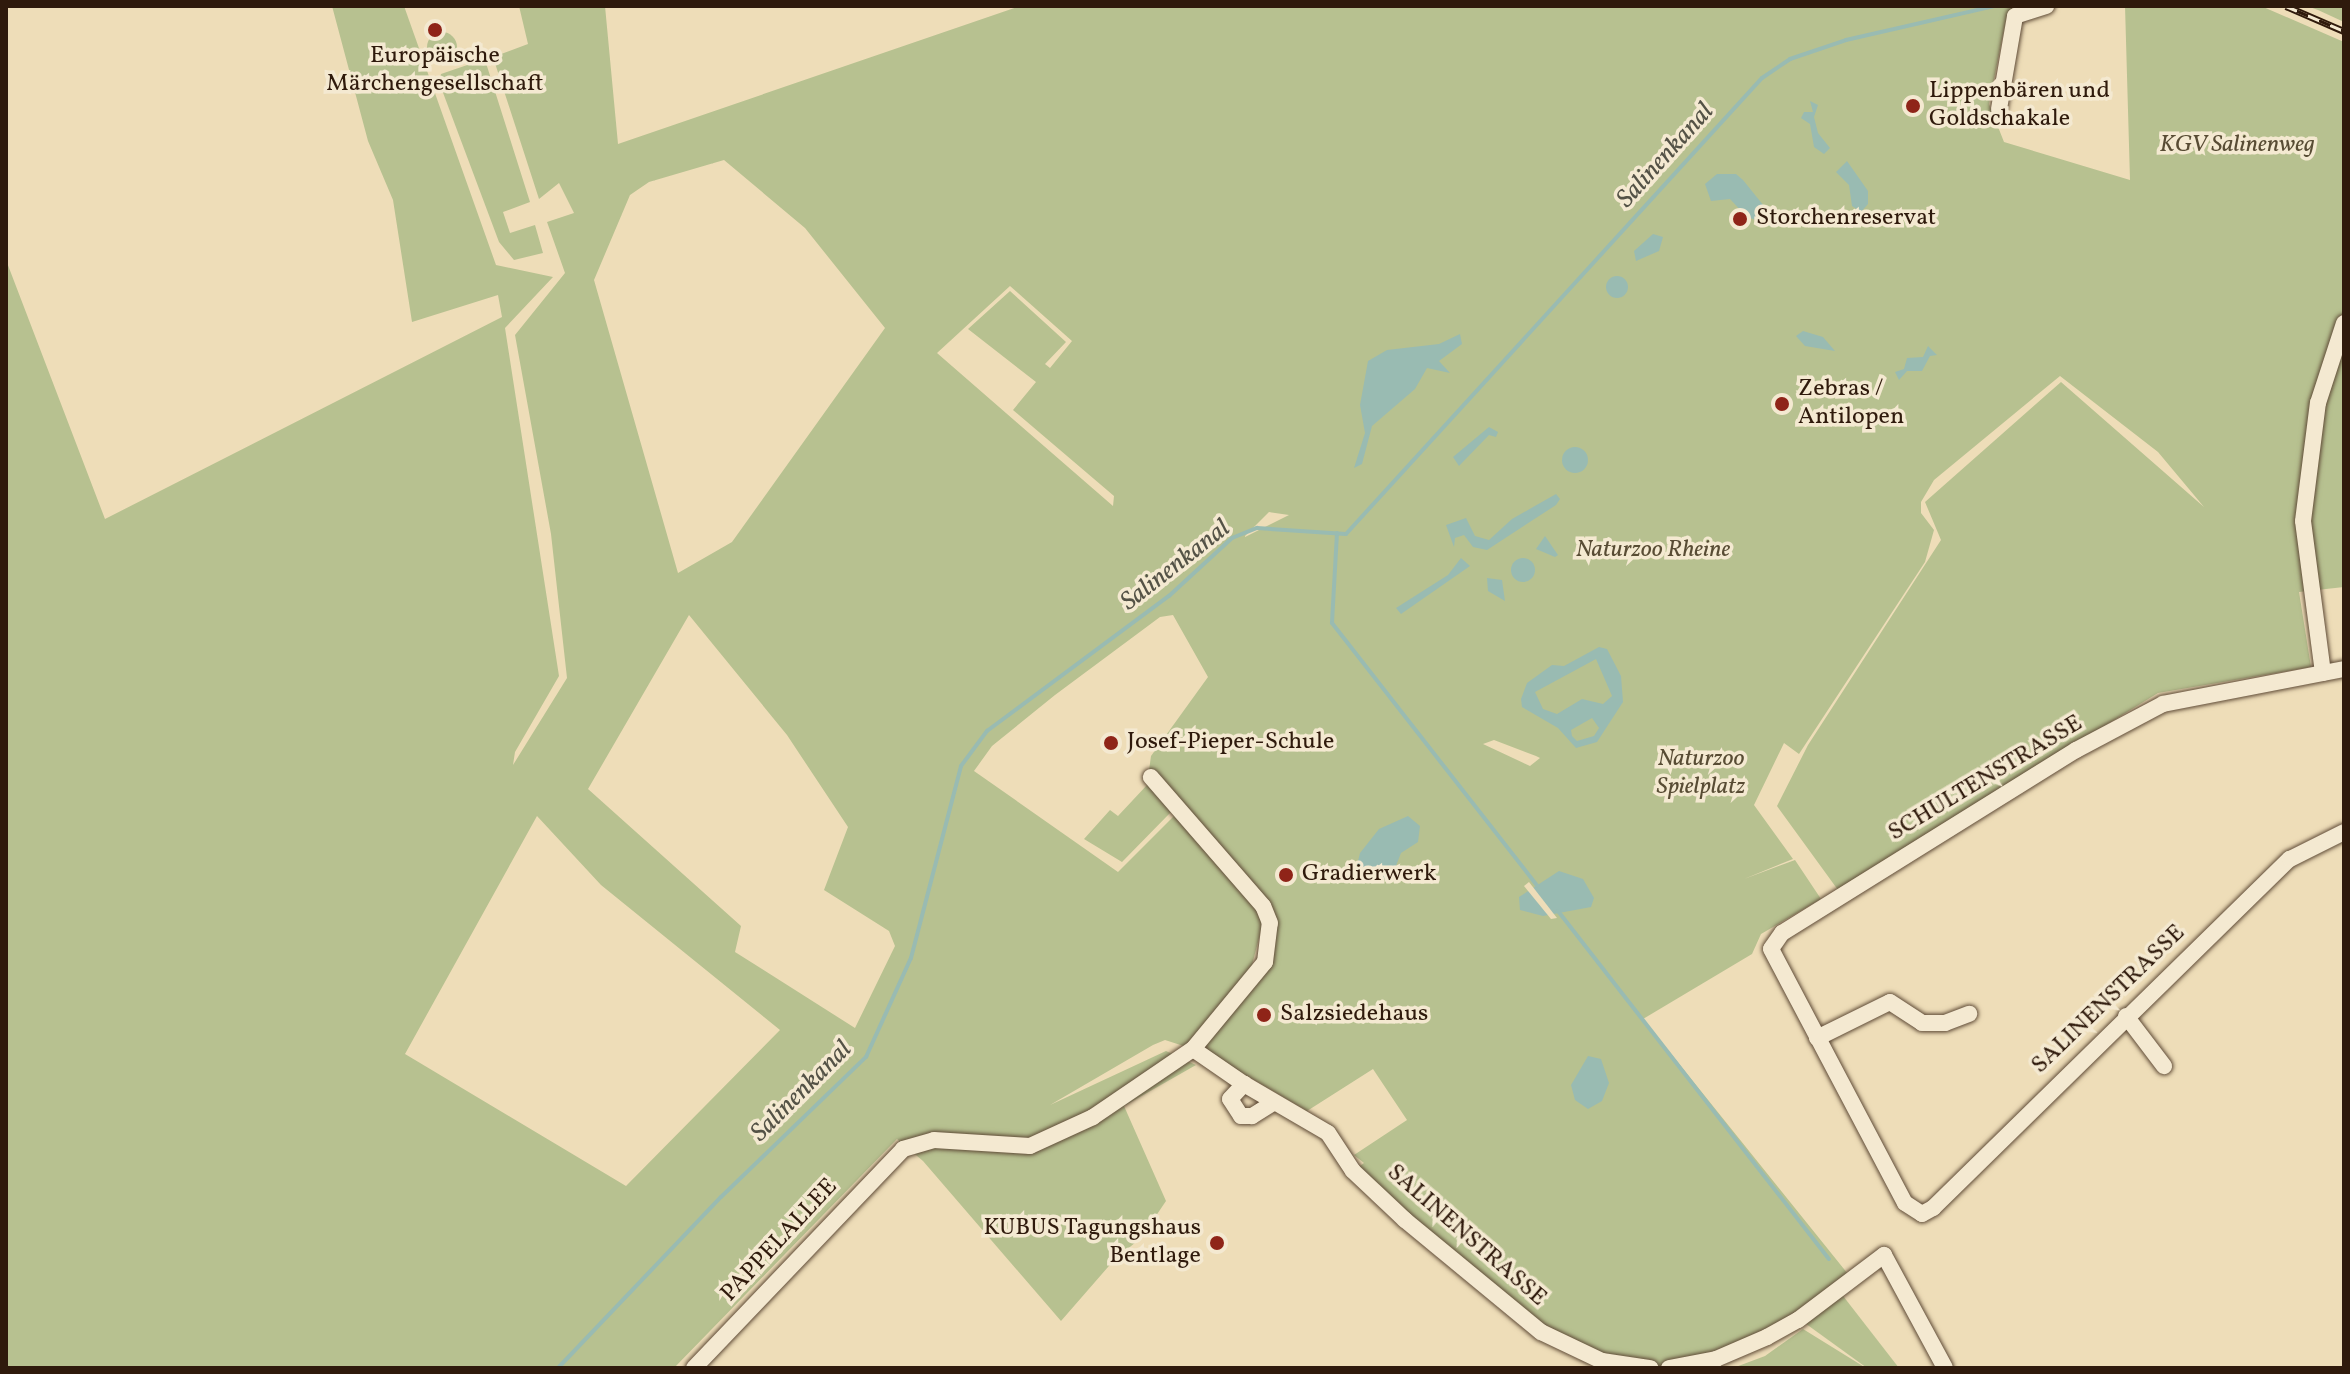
<!DOCTYPE html>
<meta charset="utf-8">
<style>
body{margin:0}
#map{position:relative;width:2350px;height:1374px;overflow:hidden;background:#eeddb8;font-family:Vollkorn,serif}
div>[style]{position:absolute}
.green>*{inset:0;background:#b7c190}
.round{border-radius:50%}
.water>*{inset:0;background:#99bbb2}
.pier>*{inset:0;background:#eeddb8}
.stream>*{height:4px;margin:-2px;padding:0 2px;transform-origin:2px;border-radius:2px;background:#99bbb2}
.roads{filter:drop-shadow(0 0 2px #5f4b37) drop-shadow(0 0 2px #5f4b37)}
.minor>*{height:16px;margin:-8px;padding:0 8px;transform-origin:8px;border-radius:8px;background:#f4e9d1}
.rail>*{height:7px;margin-top:-3.5px;transform-origin:0;background:repeating-linear-gradient(90deg,#f4e9d1 0 12px,#2f1a0c 0 24px);box-sizing:border-box;border-block:2px solid #2f1a0c}
.dots>*{width:22px;height:22px;translate:-50% -50%;box-sizing:border-box;border:4px solid #f4e9d1;border-radius:50%}
span{translate:-50% -50%;white-space:nowrap;text-align:center;line-height:1.15;-webkit-text-stroke:7px #f4e9d1;paint-order:stroke}
.poi-label{font-size:24px;color:#2f1a0c}
.left{translate:0 -50%;text-align:left}
.right{translate:-100% -50%;text-align:right}
.park-label{font-size:24px;color:#584c34;font-style:italic}
.street-label{font-size:24px;color:#2f1a0c}
.water-label{font-size:26px;color:#545246;font-style:italic}
.frame{position:absolute;inset:0;border:8px solid #2f1a0c;pointer-events:none}
</style>
<div id="map">
<div class="green">
<div style="clip-path:polygon(evenodd,332px 6px,404px 6px,496px 265px,553px 277px,505px 328px,559px 676px,515px 752px,513px 765px,567px 678px,551px 534px,515px 335px,565px 273px,547px 222px,574px 213px,559px 183px,539px 199px,493px 57px,528px 44px,519px 6px,605px 6px,618px 144px,1020px 6px,2033px 6px,2007px 15px,1989px 104px,2004px 142px,2130px 180px,2125px 6px,2261px 6px,2344px 42px,2344px 309px,2323px 366px,2306px 436px,2344px 346px,2344px 587px,2299px 592px,2311px 667px,2158px 693px,1838px 890px,1777px 806px,1808px 745px,1941px 540px,1925px 502px,2061px 382px,2204px 507px,2158px 452px,2060px 376px,1934px 480px,1921px 502px,1921px 513px,1934px 530px,1925px 562px,1799px 754px,1784px 743px,1754px 805px,1793px 859px,1744px 879px,1795px 860px,1821px 899px,1761px 934px,1752px 954px,1643px 1019px,1852px 1279px,1736px 1351px,1661px 1368px,1624px 1364px,1542px 1333px,1353px 1171px,1364px 1163px,1354px 1155px,1407px 1120px,1373px 1069px,1307px 1111px,1201px 1049px,1260px 969px,1264px 919px,1252px 965px,1193px 1049px,1165px 1040px,1153px 1045px,1050px 1105px,1166px 1051px,1196px 1065px,1124px 1106px,1166px 1201px,1141px 1238px,1115px 1259px,1061px 1321px,923px 1161px,897px 1139px,674px 1368px,6px 1368px,6px 260px,105px 519px,502px 317px,498px 295px,412px 322px,393px 200px,368px 141px,332px 6px,724px 160px,805px 228px,885px 328px,732px 542px,678px 573px,594px 280px,630px 195px,649px 182px,724px 160px,332px 6px,1010px 286px,1072px 341px,1050px 368px,1045px 364px,1066px 342px,1010px 291px,968px 329px,1036px 382px,1013px 410px,1114px 496px,1113px 506px,937px 353px,1010px 286px,332px 6px,1269px 512px,1289px 515px,1245px 537px,1245px 536px,1269px 512px,332px 6px,689px 615px,787px 735px,848px 827px,824px 890px,889px 931px,895px 946px,855px 1028px,735px 952px,741px 926px,588px 789px,689px 615px,332px 6px,1173px 615px,1208px 677px,1151px 756px,1147px 785px,1118px 816px,1110px 810px,1084px 839px,1122px 862px,1171px 812px,1175px 815px,1118px 872px,974px 771px,992px 746px,1055px 695px,1160px 617px,1173px 615px,332px 6px,1494px 740px,1536px 756px,1540px 758px,1530px 766px,1483px 744px,1494px 740px,332px 6px,537px 816px,601px 885px,780px 1030px,626px 1186px,405px 1054px,537px 816px)"></div>
<div style="clip-path:polygon(2307px 6px,2344px 6px,2344px 22px,2318px 10px)"></div>
<div class="round" style="left:427px;top:32px;width:30px;height:30px"></div>
<div style="clip-path:polygon(479px 61px,486px 63px,530px 202px,503px 212px,510px 233px,535px 225px,543px 253px,514px 260px,499px 242px,439px 82px,441px 74px)"></div>
<div style="clip-path:polygon(1840px 1292px,1899px 1368px,1867px 1368px,1802px 1321px)"></div>
<div style="clip-path:polygon(1803px 1329px,1866px 1368px,1733px 1368px,1765px 1356px)"></div>
</div>
<div class="water">
<div style="clip-path:polygon(1810px 101px,1818px 105px,1814px 117px,1818px 133px,1830px 148px,1824px 154px,1814px 147px,1810px 124px,1801px 118px,1804px 112px,1813px 112px)"></div>
<div style="clip-path:polygon(1847px 161px,1868px 191px,1868px 204px,1861px 212px,1852px 206px,1849px 185px,1836px 172px)"></div>
<div style="clip-path:polygon(1717px 174px,1736px 174px,1743px 180px,1776px 221px,1772px 227px,1746px 216px,1730px 199px,1711px 201px,1705px 184px)"></div>
<div style="clip-path:polygon(1653px 234px,1663px 237px,1659px 251px,1636px 261px,1634px 251px)"></div>
<div class="round" style="left:1606px;top:276px;width:22px;height:22px"></div>
<div style="clip-path:polygon(1803px 331px,1823px 337px,1835px 351px,1805px 346px,1796px 336px)"></div>
<div style="clip-path:polygon(1460px 334px,1462px 344px,1439px 361px,1450px 373px,1427px 368px,1415px 389px,1372px 426px,1362px 464px,1354px 468px,1365px 433px,1360px 405px,1368px 361px,1387px 350px,1439px 344px)"></div>
<div style="clip-path:polygon(1928px 346px,1937px 355px,1930px 356px,1922px 371px,1907px 371px,1899px 380px,1895px 372px,1904px 369px,1907px 358px,1923px 357px)"></div>
<div style="clip-path:polygon(1489px 427px,1498px 432px,1496px 437px,1489px 435px,1459px 466px,1453px 457px)"></div>
<div class="round" style="left:1562px;top:447px;width:26px;height:26px"></div>
<div style="clip-path:polygon(1556px 494px,1560px 499px,1556px 505px,1487px 550px,1473px 547px,1464px 535px,1455px 538px,1454px 547px,1446px 525px,1466px 518px,1475px 536px,1489px 540px,1512px 519px)"></div>
<div style="clip-path:polygon(1545px 536px,1558px 555px,1555px 557px,1536px 549px)"></div>
<div style="clip-path:polygon(1461px 558px,1470px 566px,1401px 614px,1396px 608px,1448px 575px)"></div>
<div class="round" style="left:1511px;top:558px;width:24px;height:24px"></div>
<div style="clip-path:polygon(1487px 578px,1502px 580px,1505px 601px,1488px 591px)"></div>
<div style="clip-path:polygon(evenodd,1599px 647px,1607px 649px,1621px 676px,1623px 702px,1597px 742px,1576px 748px,1558px 728px,1522px 707px,1521px 699px,1527px 683px,1552px 665px,1564px 666px,1599px 647px,1596px 659px,1612px 696px,1603px 704px,1582px 699px,1557px 714px,1543px 709px,1535px 692px,1596px 659px,1599px 647px,1592px 718px,1599px 728px,1594px 736px,1577px 741px,1572px 736px,1571px 730px,1592px 718px)"></div>
<div style="clip-path:polygon(1408px 816px,1420px 826px,1418px 842px,1401px 853px,1392px 876px,1371px 883px,1357px 865px,1360px 853px,1379px 829px)"></div>
<div style="clip-path:polygon(1559px 871px,1583px 879px,1594px 898px,1591px 907px,1543px 916px,1520px 910px,1519px 897px)"></div>
<div style="clip-path:polygon(1588px 1056px,1601px 1059px,1609px 1083px,1602px 1101px,1588px 1109px,1575px 1100px,1571px 1085px)"></div>
</div>
<div class="pier">
<div style="clip-path:polygon(1529px 882px,1557px 918px,1551px 919px,1524px 886px)"></div>
</div>
<div class="stream">
<div style="left:1337px;top:533px;width:90px;rotate:93.2deg"></div>
<div style="left:1332px;top:623px;width:333px;rotate:52deg"></div>
<div style="left:1558px;top:911px;width:441px;rotate:52.1deg"></div>
<div style="left:558px;top:1368px;width:236px;rotate:-46.4deg"></div>
<div style="left:721px;top:1197px;width:202px;rotate:-44deg"></div>
<div style="left:866px;top:1057px;width:109px;rotate:-65.6deg"></div>
<div style="left:911px;top:958px;width:198px;rotate:-75.4deg"></div>
<div style="left:961px;top:766px;width:44px;rotate:-53.4deg"></div>
<div style="left:987px;top:731px;width:227px;rotate:-36.6deg"></div>
<div style="left:1169px;top:596px;width:86px;rotate:-42.6deg"></div>
<div style="left:1232px;top:538px;width:27px;rotate:-22deg"></div>
<div style="left:1257px;top:528px;width:89px;rotate:3.9deg"></div>
<div style="left:1346px;top:534px;width:617px;rotate:-47.63deg"></div>
<div style="left:1762px;top:78px;width:34px;rotate:-34deg"></div>
<div style="left:1790px;top:59px;width:59px;rotate:-18.7deg"></div>
<div style="left:1846px;top:40px;width:153px;rotate:-12.9deg"></div>
</div>
<div class="roads">
<div class="minor">
<div style="left:1999px;top:109px;width:94px;rotate:-80.2deg"></div>
<div style="left:2015px;top:16px;width:33px;rotate:-18deg"></div>
<div style="left:2344px;top:669px;width:184px;rotate:169.1deg"></div>
<div style="left:2163px;top:704px;width:98px;rotate:152.1deg"></div>
<div style="left:2076px;top:750px;width:346px;rotate:148.1deg"></div>
<div style="left:1782px;top:933px;width:19px;rotate:125deg"></div>
<div style="left:1771px;top:949px;width:287px;rotate:62.2deg"></div>
<div style="left:1905px;top:1203px;width:20px;rotate:33deg"></div>
<div style="left:1922px;top:1214px;width:13px;rotate:-29deg"></div>
<div style="left:1933px;top:1208px;width:499px;rotate:-44.4deg"></div>
<div style="left:2290px;top:859px;width:60px;rotate:-26.6deg"></div>
<div style="left:2323px;top:673px;width:153px;rotate:-97.5deg"></div>
<div style="left:2303px;top:521px;width:119px;rotate:-82.8deg"></div>
<div style="left:2318px;top:403px;width:84px;rotate:-72deg"></div>
<div style="left:2126px;top:1016px;width:63px;rotate:52.8deg"></div>
<div style="left:1817px;top:1038px;width:81px;rotate:-26.3deg"></div>
<div style="left:1890px;top:1002px;width:38px;rotate:33deg"></div>
<div style="left:1922px;top:1023px;width:23px"></div>
<div style="left:1945px;top:1023px;width:26px;rotate:-21deg"></div>
<div style="left:1193px;top:1049px;width:62px;rotate:34.5deg"></div>
<div style="left:1273px;top:1103px;width:25px;rotate:148deg"></div>
<div style="left:1252px;top:1116px;width:11px;rotate:180deg"></div>
<div style="left:1241px;top:1116px;width:20px;rotate:-123deg"></div>
<div style="left:1230px;top:1099px;width:21px;rotate:-47deg"></div>
<div style="left:1244px;top:1084px;width:97px;rotate:30.3deg"></div>
<div style="left:1328px;top:1133px;width:45px;rotate:56.7deg"></div>
<div style="left:1353px;top:1171px;width:71px;rotate:43.3deg"></div>
<div style="left:1405px;top:1220px;width:176px;rotate:39.5deg"></div>
<div style="left:1541px;top:1332px;width:68px;rotate:25.4deg"></div>
<div style="left:1602px;top:1361px;width:49px;rotate:8.3deg"></div>
<div style="left:694px;top:1368px;width:303px;rotate:-46.3deg"></div>
<div style="left:903px;top:1149px;width:32px;rotate:-16deg"></div>
<div style="left:934px;top:1140px;width:96px;rotate:3.6deg"></div>
<div style="left:1030px;top:1146px;width:69px;rotate:-24.7deg"></div>
<div style="left:1093px;top:1117px;width:121px;rotate:-34.2deg"></div>
<div style="left:1193px;top:1049px;width:113px;rotate:-50.4deg"></div>
<div style="left:1265px;top:962px;width:39px;rotate:-83deg"></div>
<div style="left:1270px;top:923px;width:18px;rotate:-112deg"></div>
<div style="left:1263px;top:906px;width:171px;rotate:-131deg"></div>
<div style="left:1669px;top:1368px;width:48px;rotate:-10.8deg"></div>
<div style="left:1716px;top:1359px;width:56px;rotate:-23.3deg"></div>
<div style="left:1767px;top:1337px;width:35px;rotate:-29deg"></div>
<div style="left:1798px;top:1320px;width:108px;rotate:-37.1deg"></div>
<div style="left:1884px;top:1255px;width:128px;rotate:61.6deg"></div>
</div>
</div>
<div class="rail">
<div style="left:2286px;top:6px;width:63px;rotate:23.3deg"></div>
</div>
<div class="dots">
<div style="left:435px;top:30px;background:#8f2418"></div>
<div style="left:1913px;top:106px;background:#8f2418"></div>
<div style="left:1740px;top:219px;background:#8f2418"></div>
<div style="left:1782px;top:404px;background:#8f2418"></div>
<div style="left:1111px;top:743px;background:#8f2418"></div>
<div style="left:1286px;top:875px;background:#8f2418"></div>
<div style="left:1264px;top:1015px;background:#8f2418"></div>
<div style="left:1217px;top:1243px;background:#8f2418"></div>
</div>
<div class="poi-label">
<span style="left:435px;top:71px">Europäische<br>Märchengesellschaft</span>
<span class="left" style="left:1929px;top:106px">Lippenbären und<br>Goldschakale</span>
<span class="left" style="left:1756px;top:219px">Storchenreservat</span>
<span class="left" style="left:1798px;top:404px">Zebras /<br>Antilopen</span>
<span class="left" style="left:1127px;top:743px">Josef-Pieper-Schule</span>
<span class="left" style="left:1302px;top:875px">Gradierwerk</span>
<span class="left" style="left:1280px;top:1015px">Salzsiedehaus</span>
<span class="right" style="left:1201px;top:1243px">KUBUS Tagungshaus<br>Bentlage</span>
</div>
<div class="park-label">
<span style="left:2237px;top:146px">KGV Salinenweg</span>
<span style="left:1653px;top:551px">Naturzoo Rheine</span>
<span style="left:1701px;top:774px">Naturzoo<br>Spielplatz</span>
</div>
<div class="street-label">
<span style="left:1986px;top:779px;rotate:-31deg">SCHULTENSTRASSE</span>
<span style="left:2109px;top:1000px;rotate:-44deg">SALINENSTRASSE</span>
<span style="left:1466px;top:1236px;rotate:41deg">SALINENSTRASSE</span>
<span style="left:780px;top:1241px;rotate:-47deg">PAPPELALLEE</span>
</div>
<div class="water-label">
<span style="left:1666px;top:156px;rotate:-48deg">Salinenkanal</span>
<span style="left:1176px;top:566px;rotate:-38deg">Salinenkanal</span>
<span style="left:802px;top:1092px;rotate:-45deg">Salinenkanal</span>
</div>
<div class="frame"></div>
</div>
